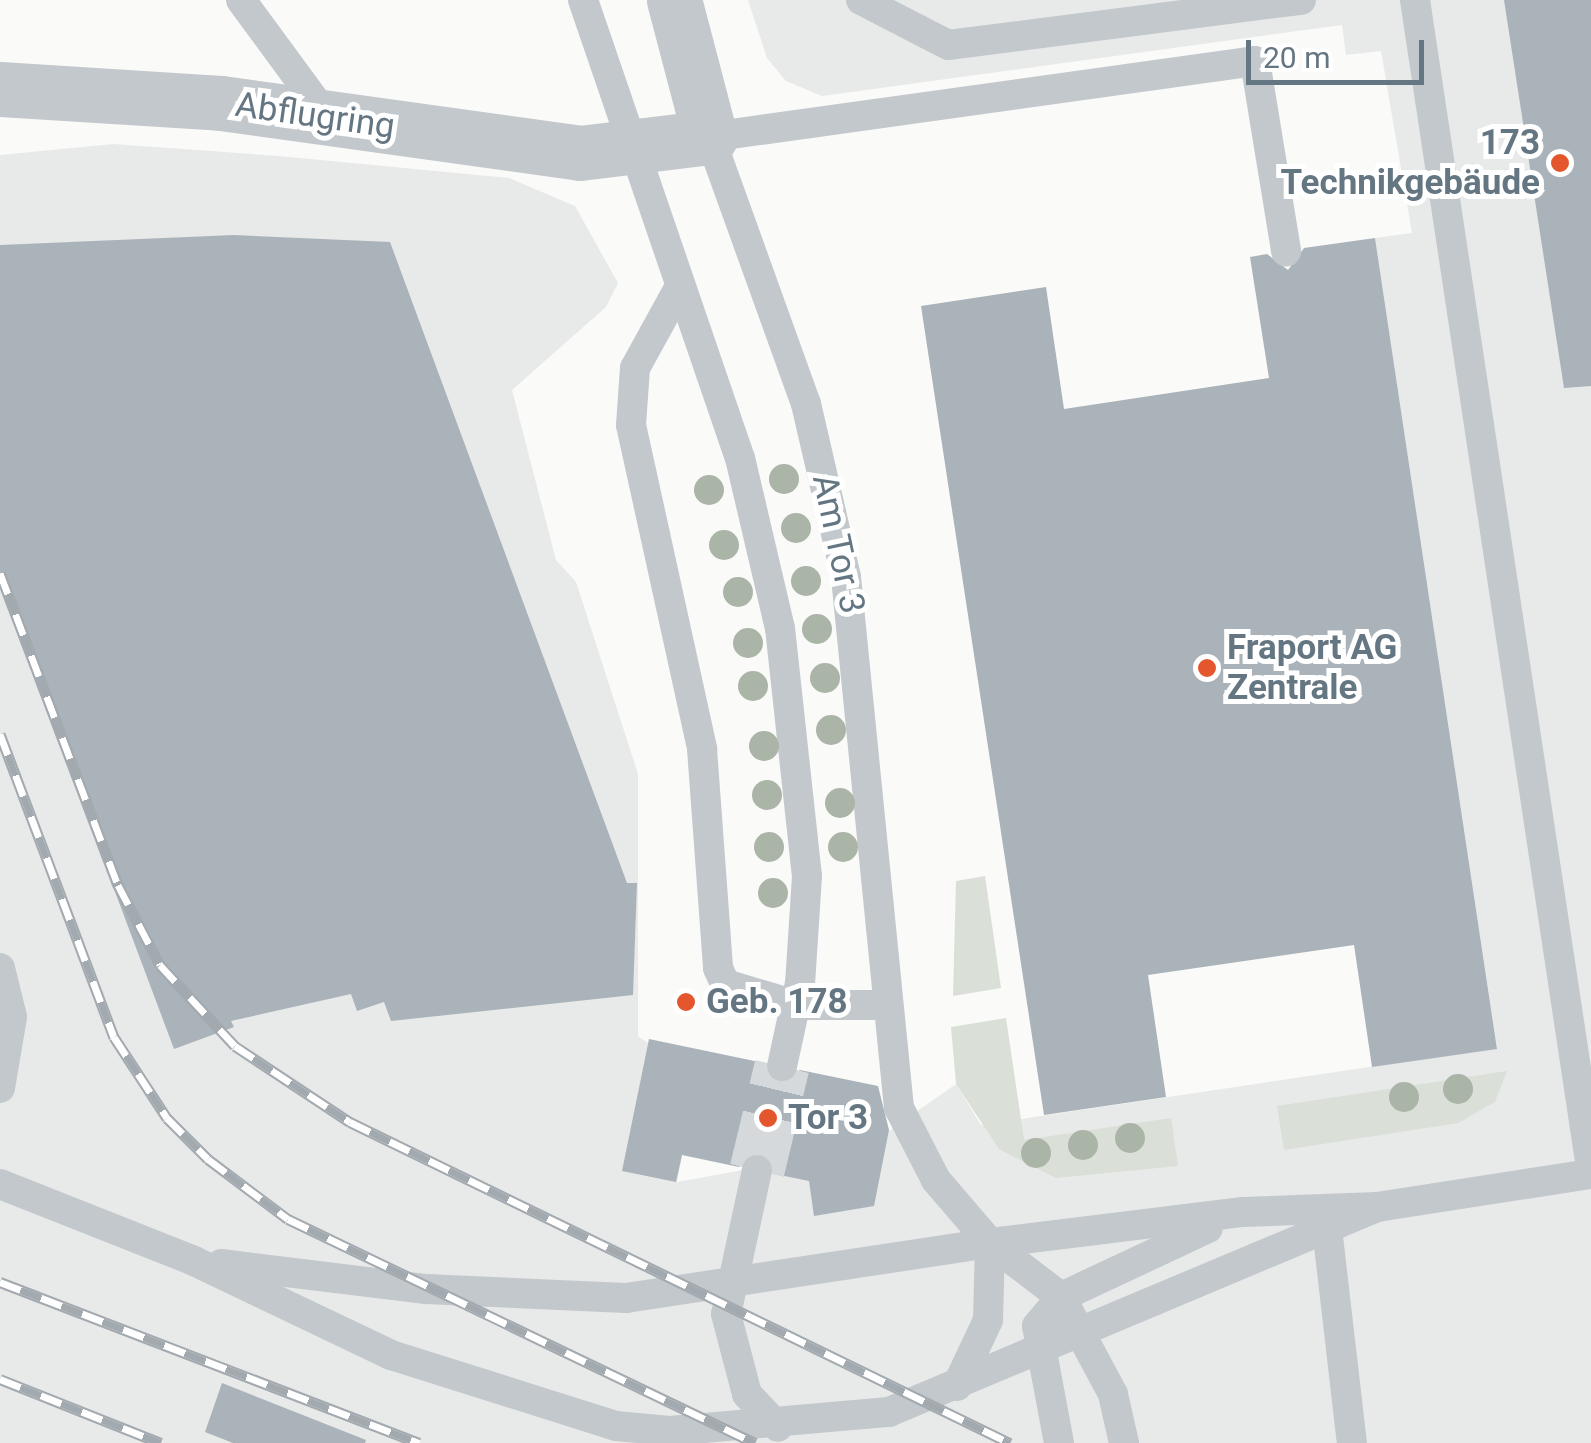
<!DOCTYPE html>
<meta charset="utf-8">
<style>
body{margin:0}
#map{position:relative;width:1591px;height:1443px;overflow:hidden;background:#fafaf8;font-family:Roboto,sans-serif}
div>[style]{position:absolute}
.built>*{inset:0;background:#e8e9e9}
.green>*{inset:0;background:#dadfd7}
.building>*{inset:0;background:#aab3b9}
.minor-tunnel>*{height:55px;margin-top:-27.5px;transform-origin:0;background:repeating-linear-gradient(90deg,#d5d9db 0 55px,transparent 0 83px)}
.service>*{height:30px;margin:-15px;padding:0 15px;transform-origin:15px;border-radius:15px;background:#c3c8cc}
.minor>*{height:55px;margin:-27.5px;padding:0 27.5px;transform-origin:27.5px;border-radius:27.5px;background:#c3c8cc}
.rail>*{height:11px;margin-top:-5.5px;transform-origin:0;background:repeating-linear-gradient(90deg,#fff 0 22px,#a2aab0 0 44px);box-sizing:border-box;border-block:2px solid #a2aab0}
.trees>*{width:30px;height:30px;margin:-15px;border-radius:50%;background:#aab4a7}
.dots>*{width:28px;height:28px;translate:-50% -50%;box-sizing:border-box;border:5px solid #fff;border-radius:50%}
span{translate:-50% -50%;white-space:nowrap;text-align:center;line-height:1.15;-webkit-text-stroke:10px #fff;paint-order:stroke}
.street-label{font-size:35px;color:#657683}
.poi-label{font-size:35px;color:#657683;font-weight:700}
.right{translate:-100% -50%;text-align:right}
.left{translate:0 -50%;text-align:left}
.scale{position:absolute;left:1246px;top:40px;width:178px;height:45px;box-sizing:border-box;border:5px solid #657683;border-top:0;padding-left:12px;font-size:30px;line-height:35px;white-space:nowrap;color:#657683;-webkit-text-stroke:8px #fff;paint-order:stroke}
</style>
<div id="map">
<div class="built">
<div style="clip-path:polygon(748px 0,1591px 0,1591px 1443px,0 1443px,0 155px,113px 144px,279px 156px,509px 178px,575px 206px,618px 283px,606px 307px,512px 390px,556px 560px,576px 582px,638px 774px,638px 1036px,697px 1078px,677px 1182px,865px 1148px,956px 1084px,981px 1125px,1497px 1048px,1375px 238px,1412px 233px,1381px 51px,1346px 55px,1342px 25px,822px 96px,786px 81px,767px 58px)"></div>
</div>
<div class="green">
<div style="clip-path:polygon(985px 876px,1001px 988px,953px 996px,956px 881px)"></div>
<div style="clip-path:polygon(1006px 1018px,1024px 1140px,1171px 1118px,1178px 1166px,1056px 1178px,999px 1149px,956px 1084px,951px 1027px)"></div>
<div style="clip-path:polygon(1507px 1071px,1495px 1102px,1458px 1123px,1284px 1150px,1277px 1106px)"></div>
</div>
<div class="building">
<div style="clip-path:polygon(1504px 0,1591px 0,1591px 386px,1564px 388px)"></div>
<div style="clip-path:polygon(234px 235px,390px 242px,627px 883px,637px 883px,633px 995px,391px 1021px,384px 1002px,357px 1011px,351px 994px,231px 1021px,234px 1027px,174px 1049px,0 585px,0 245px)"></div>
<div style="clip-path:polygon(1375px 238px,1497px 1049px,1372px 1067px,1354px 945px,1148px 975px,1166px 1097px,1044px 1115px,921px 306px,1046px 287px,1064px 409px,1269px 378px,1250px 257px,1267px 254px,1288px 270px,1304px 248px)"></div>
<div style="clip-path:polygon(649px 1039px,764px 1063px,779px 1084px,800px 1070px,878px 1086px,889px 1130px,874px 1206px,814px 1216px,809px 1181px,775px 1174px,760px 1152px,739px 1167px,682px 1155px,676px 1182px,622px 1171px)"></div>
<div style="clip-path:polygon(222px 1383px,366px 1440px,365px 1443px,233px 1443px,205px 1432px)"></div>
</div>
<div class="minor-tunnel">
<div style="left:757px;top:1170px;width:107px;rotate:-76.5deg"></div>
</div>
<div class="service">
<div style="left:241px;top:0;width:145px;rotate:53.7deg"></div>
<div style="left:583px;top:0;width:484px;rotate:71.1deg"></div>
<div style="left:740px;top:458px;width:175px;rotate:76.8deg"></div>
<div style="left:780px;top:628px;width:249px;rotate:83.8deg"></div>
<div style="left:807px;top:876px;width:107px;rotate:93.7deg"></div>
<div style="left:800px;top:983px;width:85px;rotate:102.2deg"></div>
<div style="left:861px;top:0;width:98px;rotate:27.3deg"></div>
<div style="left:948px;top:45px;width:356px;rotate:-7.3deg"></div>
<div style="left:1415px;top:0;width:1181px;rotate:81.43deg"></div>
<div style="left:679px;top:288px;width:91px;rotate:118.8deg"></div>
<div style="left:635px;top:368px;width:57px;rotate:94deg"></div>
<div style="left:631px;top:425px;width:332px;rotate:77.6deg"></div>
<div style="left:702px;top:749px;width:220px;rotate:85.8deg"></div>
<div style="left:718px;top:968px;width:17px;rotate:66deg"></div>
<div style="left:725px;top:984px;width:74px;rotate:16.5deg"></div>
<div style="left:796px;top:1005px;width:88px"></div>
<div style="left:0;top:968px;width:50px;rotate:76.2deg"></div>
<div style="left:12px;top:1017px;width:72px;rotate:99.6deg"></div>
<div style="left:757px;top:1170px;width:147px;rotate:102.1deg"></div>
<div style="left:726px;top:1314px;width:83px;rotate:75.3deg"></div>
<div style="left:747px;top:1394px;width:45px;rotate:46.8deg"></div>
<div style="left:0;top:1184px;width:209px;rotate:21.6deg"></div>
<div style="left:194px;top:1261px;width:218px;rotate:25.5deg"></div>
<div style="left:391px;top:1355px;width:236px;rotate:17.5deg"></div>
<div style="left:616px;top:1426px;width:54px;rotate:5.3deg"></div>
<div style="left:670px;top:1431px;width:220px;rotate:-5deg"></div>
<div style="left:889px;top:1412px;width:529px;rotate:-22.79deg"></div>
<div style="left:1327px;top:1228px;width:216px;rotate:83.4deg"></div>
<div style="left:221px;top:1264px;width:207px;rotate:7deg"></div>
<div style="left:426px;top:1289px;width:200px;rotate:2.6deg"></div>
<div style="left:626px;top:1298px;width:368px;rotate:-8.6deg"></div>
<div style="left:990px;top:1243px;width:255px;rotate:-7deg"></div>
<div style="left:1243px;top:1212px;width:134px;rotate:-2.1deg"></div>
<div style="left:1377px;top:1207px;width:217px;rotate:-8.8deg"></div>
<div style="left:957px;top:1386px;width:73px;rotate:-64.8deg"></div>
<div style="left:988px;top:1320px;width:77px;rotate:-88.5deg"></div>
<div style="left:1059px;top:1443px;width:119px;rotate:-100.6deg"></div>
<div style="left:1037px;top:1326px;width:38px;rotate:-50deg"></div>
<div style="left:1061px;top:1297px;width:162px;rotate:-25.1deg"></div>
<div style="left:1124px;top:1443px;width:50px;rotate:-102.7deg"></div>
<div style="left:1113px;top:1394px;width:110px;rotate:-118.2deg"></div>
<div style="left:1061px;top:1297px;width:89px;rotate:-142.7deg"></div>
<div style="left:990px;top:1243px;width:83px;rotate:-130.6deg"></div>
<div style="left:936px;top:1180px;width:81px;rotate:-117.2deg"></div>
<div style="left:899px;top:1108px;width:534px;rotate:-95.7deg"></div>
<div style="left:846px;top:577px;width:178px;rotate:-103deg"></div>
<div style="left:806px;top:404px;width:284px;rotate:-109.8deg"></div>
<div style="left:710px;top:137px;width:550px;rotate:-7.94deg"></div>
<div style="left:1255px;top:61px;width:193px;rotate:80.7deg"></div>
</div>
<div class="minor">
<div style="left:0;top:89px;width:221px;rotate:3.6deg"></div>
<div style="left:221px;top:103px;width:362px;rotate:7.9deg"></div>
<div style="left:580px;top:153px;width:131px;rotate:-7deg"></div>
<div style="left:710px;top:137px;width:142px;rotate:-104.7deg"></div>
</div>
<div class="rail">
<div style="left:0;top:573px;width:334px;rotate:69.3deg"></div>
<div style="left:118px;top:885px;width:90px;rotate:62.3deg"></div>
<div style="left:160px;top:965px;width:110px;rotate:47.2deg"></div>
<div style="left:235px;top:1046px;width:138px;rotate:33.5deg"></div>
<div style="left:350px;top:1122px;width:734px;rotate:25.94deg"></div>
<div style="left:0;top:734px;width:324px;rotate:69.4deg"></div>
<div style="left:114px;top:1037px;width:97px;rotate:56.8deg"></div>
<div style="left:167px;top:1118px;width:58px;rotate:45deg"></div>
<div style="left:208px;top:1159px;width:100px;rotate:36.9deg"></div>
<div style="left:288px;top:1219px;width:518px;rotate:25.63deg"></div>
<div style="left:0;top:1282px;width:449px;rotate:21deg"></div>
<div style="left:0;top:1379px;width:173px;rotate:21.7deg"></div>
</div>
<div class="trees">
<div style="left:784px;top:479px"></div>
<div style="left:709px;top:490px"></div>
<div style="left:796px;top:528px"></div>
<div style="left:724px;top:545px"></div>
<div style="left:806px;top:581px"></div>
<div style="left:738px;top:592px"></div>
<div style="left:817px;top:629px"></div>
<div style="left:748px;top:643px"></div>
<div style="left:825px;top:678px"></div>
<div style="left:753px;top:686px"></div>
<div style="left:831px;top:730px"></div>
<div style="left:764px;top:746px"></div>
<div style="left:767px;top:795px"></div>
<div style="left:840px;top:803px"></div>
<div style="left:769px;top:847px"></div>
<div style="left:843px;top:847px"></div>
<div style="left:773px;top:893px"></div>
<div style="left:1458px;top:1089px"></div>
<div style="left:1404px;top:1097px"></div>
<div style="left:1130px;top:1138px"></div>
<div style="left:1083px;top:1145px"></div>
<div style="left:1036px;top:1153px"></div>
</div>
<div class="dots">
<div style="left:1560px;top:163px;background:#e4572e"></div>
<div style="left:1207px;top:668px;background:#e4572e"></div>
<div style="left:686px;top:1002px;background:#e4572e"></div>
<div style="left:768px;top:1118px;background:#e4572e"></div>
</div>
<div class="street-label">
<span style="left:315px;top:116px;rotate:8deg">Abflugring</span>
<span style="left:838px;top:544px;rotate:78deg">Am Tor 3</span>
</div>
<div class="poi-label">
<span class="right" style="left:1540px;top:163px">173<br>Technikgebäude</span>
<span class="left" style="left:1227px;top:668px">Fraport AG<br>Zentrale</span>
<span class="left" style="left:706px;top:1002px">Geb. 178</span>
<span class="left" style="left:788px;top:1118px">Tor 3</span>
</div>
<div class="scale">20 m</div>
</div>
